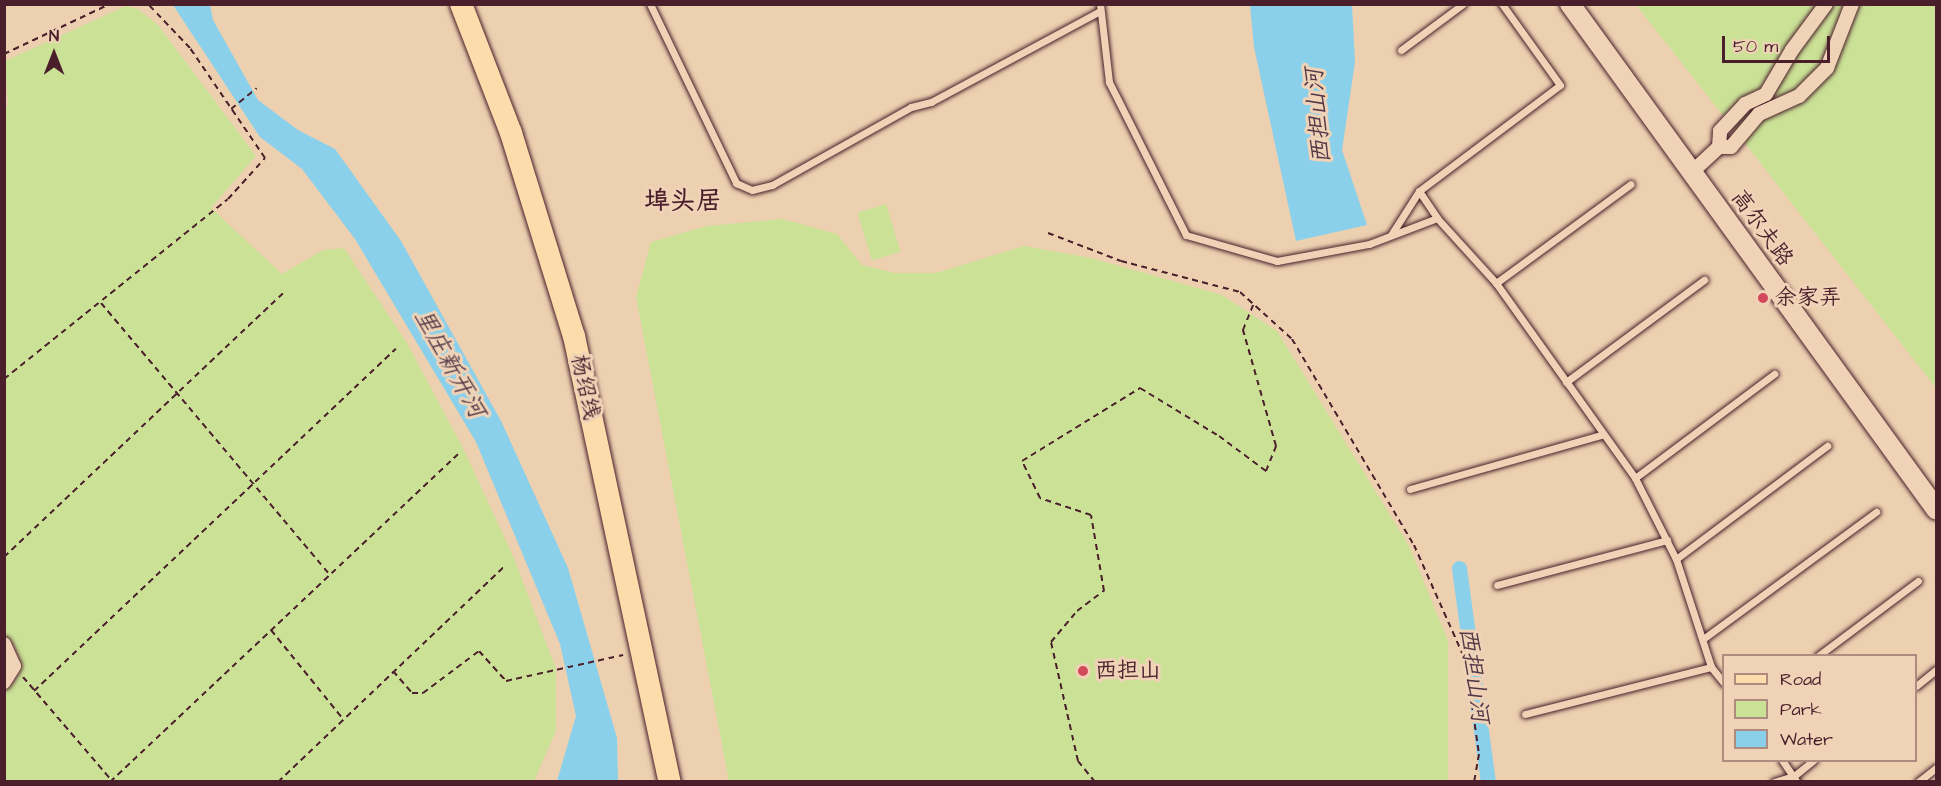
<!DOCTYPE html>
<meta charset="utf-8">
<style>
body{margin:0}
#map{position:relative;width:1941px;height:786px;overflow:hidden;background:#ecd0b0;font-family:"Architects Daughter","LXGW WenKai TC",sans-serif}
div>[style]{position:absolute}
.green>*{inset:0;background:#cbe196;transform-origin:0 0}
.water>*{inset:0;background:#8ad0eb}
.canal>*{height:15px;margin:-7.5px;padding:0 7.5px;transform-origin:7.5px;border-radius:7.5px;background:#8ad0eb}
.path>*{height:2px;margin-top:-1px;transform-origin:0;background:repeating-linear-gradient(90deg,#4a1f2b 0 6px,transparent 0 10.5px)}
.roads{filter:drop-shadow(0 0 2px #4a1f2b) drop-shadow(0 0 2px #4a1f2b)}
.lane>*{height:7px;margin:-3.5px;padding:0 3.5px;transform-origin:3.5px;border-radius:3.5px;background:#f0d3b7}
.street>*{height:14px;margin:-7px;padding:0 7px;transform-origin:7px;border-radius:7px;background:#f0d3b7}
.secondary>*{height:20px;margin:-10px;padding:0 10px;transform-origin:10px;border-radius:10px;background:#f0d3b7}
.primary>*{height:22px;margin:-11px;padding:0 11px;transform-origin:11px;border-radius:11px;background:#fddcac}
.dots>*{width:16px;height:16px;translate:-50% -50%;box-sizing:border-box;border:3px solid #f0d3b7;border-radius:50%}
span{translate:-50% -50%;white-space:nowrap;text-align:center;line-height:1.15;-webkit-text-stroke:6px #f0d3b7;paint-order:stroke}
.street-label{font-size:22px;color:#4a1f2b}
.poi-label{font-size:22px;color:#4a1f2b}
.left{translate:0 -50%;text-align:left}
.water-label{font-size:24px;color:#543a48;font-style:italic}
.quarter-label{font-size:26px;color:#4a1f2b;font-weight:700}
.frame{position:absolute;inset:0;border:6px solid #4a1f2b;pointer-events:none}
.legend{position:absolute;left:1722px;top:654px;width:195px;height:108px;box-sizing:border-box;background:#f0d3b7;border:2px solid #ae8b7f;margin:0;padding:8px 10px;list-style:none;font-size:18px;color:#4a1f2b}
.legend li{display:flex;align-items:center;gap:12px;height:30px}
.legend b{width:30px;border:2px solid #ae8b7f}
.north{position:absolute;left:24px;top:24px;width:60px;height:60px;-webkit-text-stroke:4px #f0d3b7;paint-order:stroke;rotate:0deg;font-size:16px;font-weight:700;line-height:24px;text-align:center;color:#4a1f2b}
.north::after{content:'';display:block;margin:auto;width:21px;height:27px;background:#4a1f2b;clip-path:polygon(50% 0,100% 100%,50% 72%,0 100%)}
.scale{position:absolute;left:1722px;top:36px;width:108px;height:27px;box-sizing:border-box;border:3px solid #4a1f2b;border-top:0;padding-left:8px;font-size:18px;line-height:21px;white-space:nowrap;color:#4a1f2b;-webkit-text-stroke:4px #f0d3b7;paint-order:stroke}
</style>
<div id="map">
<div class="green">
<div style="clip-path:polygon(1636px 5px,1936px 5px,1936px 388px,1740px 137px)"></div>
<div style="clip-path:polygon(126px 6px,138px 9px,158px 25px,256px 156px,211px 208px,282px 274px,323px 250px,344px 248px,407px 343px,464px 450px,514px 558px,556px 669px,556px 731px,534px 781px,5px 781px,5px 690px,14px 683px,22px 667px,15px 646px,4px 634px,4px 108px,8px 105px,5px 61px)"></div>
<div style="left:886px;top:204px;width:50px;height:30px;rotate:73deg"></div>
<div style="clip-path:polygon(782px 219px,837px 234px,862px 265px,895px 273px,936px 273px,1024px 246px,1091px 258px,1222px 295px,1277px 331px,1409px 546px,1448px 641px,1448px 781px,729px 781px,636px 297px,651px 242px,707px 226px)"></div>
</div>
<div class="water">
<div style="clip-path:polygon(173px 5px,210px 5px,213px 20px,258px 100px,298px 130px,335px 149px,401px 241px,501px 421px,568px 568px,617px 738px,618px 781px,557px 781px,576px 716px,560px 644px,476px 442px,355px 239px,302px 169px,260px 137px)"></div>
<div style="clip-path:polygon(1250px 5px,1352px 5px,1355px 62px,1342px 150px,1367px 225px,1296px 241px,1254px 47px)"></div>
</div>
<div class="canal">
<div style="left:1459px;top:568px;width:216px;rotate:82.3deg"></div>
</div>
<div class="path">
<div style="left:4px;top:54px;width:117px;rotate:-25.3deg"></div>
<div style="left:231px;top:109px;width:33px;rotate:-39deg"></div>
<div style="left:1048px;top:233px;width:78px;rotate:21deg"></div>
<div style="left:1121px;top:261px;width:123px;rotate:14.6deg"></div>
<div style="left:1240px;top:292px;width:70px;rotate:42.1deg"></div>
<div style="left:1292px;top:339px;width:239px;rotate:59.4deg"></div>
<div style="left:1414px;top:545px;width:128px;rotate:66deg"></div>
<div style="left:1466px;top:662px;width:93px;rotate:82deg"></div>
<div style="left:1479px;top:754px;width:28px;rotate:100deg"></div>
<div style="left:101px;top:303px;width:354px;rotate:49.9deg"></div>
<div style="left:4px;top:379px;width:287px;rotate:-38.8deg"></div>
<div style="left:228px;top:199px;width:55px;rotate:-47.9deg"></div>
<div style="left:265px;top:158px;width:133px;rotate:-124.3deg"></div>
<div style="left:190px;top:48px;width:61px;rotate:-133.7deg"></div>
<div style="left:4px;top:557px;width:384px;rotate:-43.4deg"></div>
<div style="left:271px;top:630px;width:114px;rotate:51deg"></div>
<div style="left:393px;top:671px;width:29px;rotate:49deg"></div>
<div style="left:412px;top:693px;width:11px"></div>
<div style="left:423px;top:693px;width:70px;rotate:-36.9deg"></div>
<div style="left:479px;top:651px;width:40px;rotate:48deg"></div>
<div style="left:506px;top:681px;width:120px;rotate:-12.5deg"></div>
<div style="left:23px;top:677px;width:138px;rotate:49.4deg"></div>
<div style="left:34px;top:691px;width:498px;rotate:-43.4deg"></div>
<div style="left:110px;top:782px;width:478px;rotate:-43.3deg"></div>
<div style="left:278px;top:782px;width:315px;rotate:-43.6deg"></div>
<div style="left:1095px;top:782px;width:27px;rotate:-129deg"></div>
<div style="left:1078px;top:761px;width:122px;rotate:-102.8deg"></div>
<div style="left:1051px;top:642px;width:40px;rotate:-50deg"></div>
<div style="left:1077px;top:611px;width:34px;rotate:-37deg"></div>
<div style="left:1104px;top:591px;width:77px;rotate:-99.7deg"></div>
<div style="left:1091px;top:515px;width:54px;rotate:-161.6deg"></div>
<div style="left:1040px;top:498px;width:41px;rotate:-115.9deg"></div>
<div style="left:1022px;top:461px;width:139px;rotate:-31.7deg"></div>
<div style="left:1140px;top:388px;width:92px;rotate:31.3deg"></div>
<div style="left:1219px;top:436px;width:59px;rotate:36.7deg"></div>
<div style="left:1266px;top:471px;width:27px;rotate:-68deg"></div>
<div style="left:1276px;top:446px;width:121px;rotate:-105.9deg"></div>
<div style="left:1243px;top:330px;width:29px;rotate:-68deg"></div>
</div>
<div class="roads">
<div class="lane">
<div style="left:650px;top:4px;width:199px;rotate:64.3deg"></div>
<div style="left:736px;top:183px;width:17px;rotate:24deg"></div>
<div style="left:752px;top:190px;width:21px;rotate:-14deg"></div>
<div style="left:772px;top:185px;width:159px;rotate:-29.3deg"></div>
<div style="left:911px;top:107px;width:21px;rotate:-14deg"></div>
<div style="left:931px;top:102px;width:192px;rotate:-28.3deg"></div>
<div style="left:1100px;top:4px;width:79px;rotate:83.4deg"></div>
<div style="left:1109px;top:82px;width:171px;rotate:63.3deg"></div>
<div style="left:1186px;top:235px;width:95px;rotate:15.9deg"></div>
<div style="left:1277px;top:261px;width:94px;rotate:-10.5deg"></div>
<div style="left:1369px;top:244px;width:73px;rotate:-20.9deg"></div>
<div style="left:1401px;top:50px;width:77px;rotate:-36.6deg"></div>
<div style="left:1419px;top:191px;width:32px;rotate:56deg"></div>
<div style="left:1437px;top:218px;width:88px;rotate:47.8deg"></div>
<div style="left:1496px;top:283px;width:239px;rotate:54.5deg"></div>
<div style="left:1635px;top:478px;width:91px;rotate:63.2deg"></div>
<div style="left:1676px;top:559px;width:114px;rotate:72deg"></div>
<div style="left:1711px;top:667px;width:21px;rotate:51deg"></div>
<div style="left:1391px;top:235px;width:52px;rotate:-57.5deg"></div>
<div style="left:1419px;top:191px;width:176px;rotate:-36.9deg"></div>
<div style="left:1560px;top:85px;width:100px;rotate:-125.6deg"></div>
<div style="left:1496px;top:283px;width:167px;rotate:-36.3deg"></div>
<div style="left:1566px;top:382px;width:172px;rotate:-36.5deg"></div>
<div style="left:1635px;top:478px;width:174px;rotate:-36.8deg"></div>
<div style="left:1410px;top:489px;width:198px;rotate:-15.8deg"></div>
<div style="left:1676px;top:559px;width:189px;rotate:-36.8deg"></div>
<div style="left:1497px;top:585px;width:176px;rotate:-14.8deg"></div>
<div style="left:1703px;top:639px;width:215px;rotate:-36.3deg"></div>
<div style="left:1818px;top:656px;width:125px;rotate:-36.9deg"></div>
<div style="left:1916px;top:686px;width:26px;rotate:-39deg"></div>
<div style="left:1525px;top:714px;width:192px;rotate:-14.2deg"></div>
<div style="left:1782px;top:760px;width:27px;rotate:56deg"></div>
<div style="left:1774px;top:782px;width:21px;rotate:-17deg"></div>
<div style="left:1794px;top:776px;width:26px;rotate:-39deg"></div>
<div style="left:1918px;top:782px;width:23px;rotate:-38deg"></div>
</div>
<div class="street">
<div style="left:1719px;top:147px;width:16px;rotate:-86deg"></div>
<div style="left:1720px;top:131px;width:37px;rotate:-47deg"></div>
<div style="left:1745px;top:104px;width:23px;rotate:-25deg"></div>
<div style="left:1766px;top:94px;width:51px;rotate:-59.4deg"></div>
<div style="left:1792px;top:50px;width:57px;rotate:-53.5deg"></div>
<div style="left:1692px;top:172px;width:37px;rotate:-43deg"></div>
<div style="left:1719px;top:147px;width:12px"></div>
<div style="left:1731px;top:147px;width:43px;rotate:-49.7deg"></div>
<div style="left:1759px;top:114px;width:44px;rotate:-24.2deg"></div>
<div style="left:1799px;top:96px;width:40px;rotate:-45deg"></div>
<div style="left:1827px;top:68px;width:69px;rotate:-68.7deg"></div>
<div style="left:4px;top:644px;width:24px;rotate:66deg"></div>
<div style="left:14px;top:666px;width:19px;rotate:122deg"></div>
</div>
<div class="secondary">
<div style="left:1570px;top:4px;width:624px;rotate:54.07deg"></div>
</div>
<div class="primary">
<div style="left:461px;top:4px;width:138px;rotate:68.8deg"></div>
<div style="left:511px;top:133px;width:213px;rotate:72.8deg"></div>
<div style="left:574px;top:336px;width:456px;rotate:77.9deg"></div>
</div>
</div>
<div class="dots">
<div style="left:1763px;top:298px;background:#d1495b"></div>
<div style="left:1083px;top:671px;background:#d1495b"></div>
</div>
<div class="street-label">
<span style="left:1762px;top:228px;rotate:54deg">高尔夫路</span>
<span style="left:585px;top:387px;rotate:78deg">杨绍线</span>
</div>
<div class="poi-label">
<span class="left" style="left:1775px;top:298px">余家弄</span>
<span class="left" style="left:1095px;top:671px">西担山</span>
</div>
<div class="water-label">
<span style="left:1319px;top:116px;rotate:-95deg">西担山河</span>
<span style="left:449px;top:364px;rotate:61deg">里庄新开河</span>
<span style="left:1473px;top:675px;rotate:82deg">西担山河</span>
</div>
<div class="quarter-label">
<span style="left:683px;top:202px">埠头居</span>
</div>
<div class="frame"></div>
<ul class="legend">
<li><b style="height:8px;background:#fddcac"></b>Road</li>
<li><b style="height:16px;background:#cbe196"></b>Park</li>
<li><b style="height:16px;background:#8ad0eb"></b>Water</li>
</ul>
<div class="north">N</div>
<div class="scale">50 m</div>
</div>
